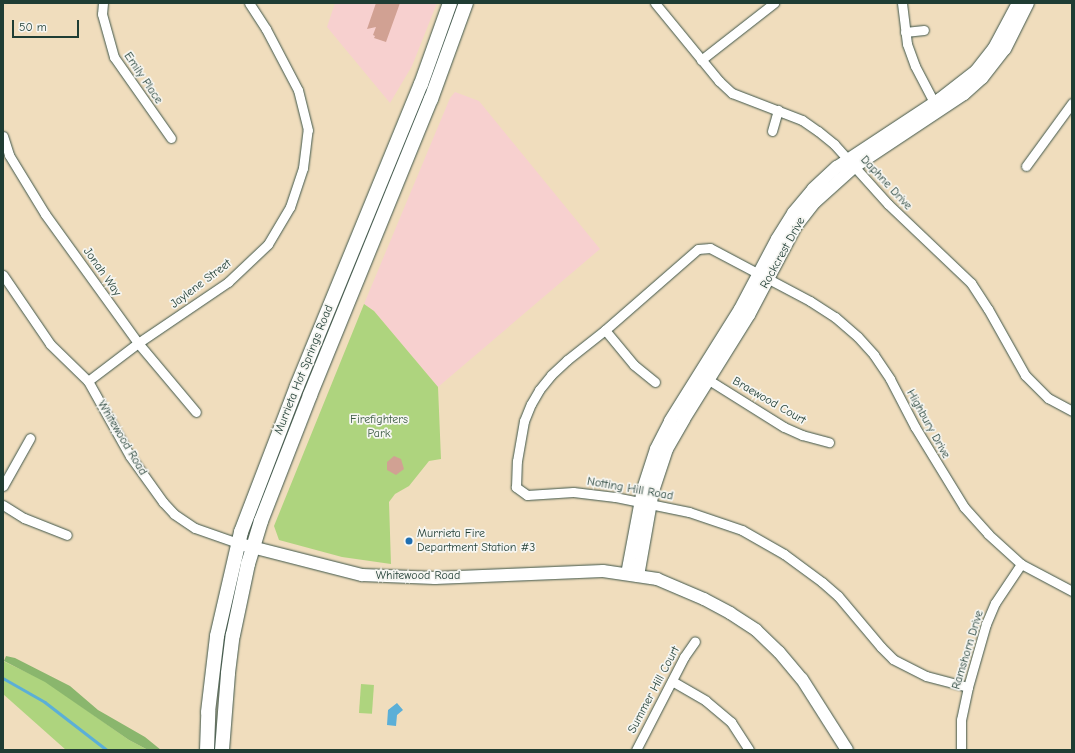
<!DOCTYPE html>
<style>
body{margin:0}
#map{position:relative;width:1075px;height:753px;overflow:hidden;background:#f0ddbd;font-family:"Comic Neue",sans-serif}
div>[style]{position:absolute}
.built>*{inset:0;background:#f7d0cf}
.green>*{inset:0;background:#aed47e;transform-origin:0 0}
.forest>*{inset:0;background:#8ab66d}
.water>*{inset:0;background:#5bafd7}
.stream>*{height:2.5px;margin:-1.25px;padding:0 1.25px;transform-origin:1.25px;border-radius:1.25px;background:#5bafd7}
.building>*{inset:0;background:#d1a193}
.roads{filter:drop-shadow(0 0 1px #3e5549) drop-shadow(0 0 1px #3e5549)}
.street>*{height:9px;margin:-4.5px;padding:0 4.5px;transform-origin:4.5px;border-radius:4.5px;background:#fff}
.secondary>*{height:12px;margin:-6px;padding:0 6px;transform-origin:6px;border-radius:6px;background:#fff}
.primary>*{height:14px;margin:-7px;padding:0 7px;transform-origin:7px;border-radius:7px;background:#fff}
.dots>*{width:11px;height:11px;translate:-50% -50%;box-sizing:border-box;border:2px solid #f6f6f2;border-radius:50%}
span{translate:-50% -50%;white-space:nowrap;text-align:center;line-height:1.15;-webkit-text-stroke:3.5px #f6f6f2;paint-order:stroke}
.street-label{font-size:12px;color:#1f3d34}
.park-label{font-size:12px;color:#3c5b43}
.poi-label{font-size:12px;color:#1f3d34}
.left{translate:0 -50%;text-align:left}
.frame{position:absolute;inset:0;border:4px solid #1f3d34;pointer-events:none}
.scale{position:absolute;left:12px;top:20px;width:67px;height:18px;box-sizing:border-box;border:2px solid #1f3d34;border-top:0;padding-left:5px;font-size:12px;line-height:14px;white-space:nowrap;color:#1f3d34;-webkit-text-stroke:3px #f6f6f2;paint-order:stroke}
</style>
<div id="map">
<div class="built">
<div style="clip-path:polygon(335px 3px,437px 3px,412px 66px,390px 103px,327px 27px)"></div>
<div style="clip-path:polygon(455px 92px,479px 101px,600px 249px,438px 387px,374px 311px,364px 304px,450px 98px)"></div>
</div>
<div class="green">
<div style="clip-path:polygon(364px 304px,374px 311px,438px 387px,441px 459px,429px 461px,409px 486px,395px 494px,389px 502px,391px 564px,342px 557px,279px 540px,274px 526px)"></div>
<div style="clip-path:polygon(3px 661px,45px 681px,129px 740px,148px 750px,66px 750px,3px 694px)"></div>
<div style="left:361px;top:684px;width:13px;height:29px;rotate:4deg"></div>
</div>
<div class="forest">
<div style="clip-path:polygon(6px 656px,15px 658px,70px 686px,98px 710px,145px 737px,161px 750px,148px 750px,129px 740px,45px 682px,4px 661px)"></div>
</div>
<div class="water">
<div style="clip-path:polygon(397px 703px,403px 710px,397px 715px,396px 726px,387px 725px,388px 710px)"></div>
</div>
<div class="stream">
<div style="left:3px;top:678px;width:48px;rotate:29.7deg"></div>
<div style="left:45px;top:702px;width:78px;rotate:37.7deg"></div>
</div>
<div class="building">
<div style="clip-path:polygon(376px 3px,400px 3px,386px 42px,374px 38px,375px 36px,373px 35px,376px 27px,367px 29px)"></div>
<div style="clip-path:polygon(394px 456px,401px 459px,404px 469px,396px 475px,387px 470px,387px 462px)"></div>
</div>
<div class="roads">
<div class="street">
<div style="left:103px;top:3px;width:11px;rotate:95deg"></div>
<div style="left:102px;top:14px;width:45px;rotate:74.4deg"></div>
<div style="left:114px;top:57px;width:99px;rotate:54.9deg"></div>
<div style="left:655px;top:3px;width:101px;rotate:50.6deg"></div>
<div style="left:719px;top:81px;width:18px;rotate:43deg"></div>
<div style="left:732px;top:93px;width:75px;rotate:21.1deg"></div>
<div style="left:802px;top:120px;width:19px;rotate:35deg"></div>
<div style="left:818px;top:131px;width:21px;rotate:39deg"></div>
<div style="left:834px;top:144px;width:81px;rotate:48deg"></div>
<div style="left:888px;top:204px;width:115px;rotate:43.6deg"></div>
<div style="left:971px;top:283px;width:31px;rotate:57deg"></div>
<div style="left:988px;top:309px;width:76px;rotate:60.7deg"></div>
<div style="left:1025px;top:375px;width:33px;rotate:45deg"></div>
<div style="left:1048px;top:398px;width:27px;rotate:28deg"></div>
<div style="left:902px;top:3px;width:41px;rotate:83deg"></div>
<div style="left:907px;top:44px;width:23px;rotate:70deg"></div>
<div style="left:915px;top:66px;width:47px;rotate:62.4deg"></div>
<div style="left:905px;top:32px;width:19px;rotate:-6deg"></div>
<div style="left:701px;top:60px;width:93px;rotate:-38deg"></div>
<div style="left:772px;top:131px;width:22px;rotate:-74deg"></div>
<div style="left:3px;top:136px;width:20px;rotate:72deg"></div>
<div style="left:9px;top:155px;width:69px;rotate:58.6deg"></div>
<div style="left:45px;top:214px;width:159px;rotate:54.2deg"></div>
<div style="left:138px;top:343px;width:90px;rotate:50deg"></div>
<div style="left:1026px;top:166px;width:78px;rotate:-53.9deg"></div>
<div style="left:3px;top:275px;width:83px;rotate:55.7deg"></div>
<div style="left:50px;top:344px;width:53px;rotate:44.2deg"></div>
<div style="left:88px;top:381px;width:86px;rotate:60.8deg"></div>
<div style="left:130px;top:456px;width:57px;rotate:54.3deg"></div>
<div style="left:163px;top:502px;width:16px;rotate:47deg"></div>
<div style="left:174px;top:514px;width:25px;rotate:34deg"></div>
<div style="left:195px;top:528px;width:46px;rotate:19.2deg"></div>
<div style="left:605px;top:330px;width:45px;rotate:50.4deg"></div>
<div style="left:634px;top:365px;width:27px;rotate:39deg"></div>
<div style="left:704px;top:377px;width:94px;rotate:32deg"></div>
<div style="left:784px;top:427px;width:20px;rotate:24deg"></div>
<div style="left:802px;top:435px;width:28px;rotate:15deg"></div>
<div style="left:88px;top:381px;width:63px;rotate:-37.2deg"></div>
<div style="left:138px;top:343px;width:109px;rotate:-34.1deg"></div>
<div style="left:228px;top:282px;width:55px;rotate:-43.5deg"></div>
<div style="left:268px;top:244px;width:43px;rotate:-59.3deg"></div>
<div style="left:290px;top:207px;width:41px;rotate:-71.6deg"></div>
<div style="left:303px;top:168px;width:38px;rotate:-83deg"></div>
<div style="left:308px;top:130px;width:41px;rotate:-104deg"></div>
<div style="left:298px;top:90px;width:69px;rotate:-117.7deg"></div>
<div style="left:266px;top:29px;width:31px;rotate:-123deg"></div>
<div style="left:3px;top:486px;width:55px;rotate:-60.6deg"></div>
<div style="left:3px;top:505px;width:25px;rotate:32deg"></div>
<div style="left:24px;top:518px;width:46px;rotate:21.6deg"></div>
<div style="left:672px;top:681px;width:39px;rotate:30deg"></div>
<div style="left:706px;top:701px;width:33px;rotate:40deg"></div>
<div style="left:731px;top:722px;width:33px;rotate:57deg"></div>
<div style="left:968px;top:687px;width:43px;rotate:-165.3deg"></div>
<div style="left:926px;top:676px;width:37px;rotate:-153deg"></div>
<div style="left:893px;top:659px;width:17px;rotate:-135deg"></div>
<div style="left:881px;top:647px;width:67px;rotate:-130.1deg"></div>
<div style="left:838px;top:596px;width:21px;rotate:-139deg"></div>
<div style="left:822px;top:582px;width:47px;rotate:-143.6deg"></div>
<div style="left:784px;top:554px;width:48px;rotate:-150.3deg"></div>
<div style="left:742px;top:530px;width:56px;rotate:-161.2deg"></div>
<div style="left:689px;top:512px;width:76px;rotate:-168.5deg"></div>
<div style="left:615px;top:497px;width:42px;rotate:-173.2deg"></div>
<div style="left:573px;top:492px;width:46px;rotate:176.3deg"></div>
<div style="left:527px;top:495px;width:14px;rotate:-144deg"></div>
<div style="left:516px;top:487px;width:26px;rotate:-88deg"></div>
<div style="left:517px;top:461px;width:41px;rotate:-80.1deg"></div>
<div style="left:524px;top:421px;width:18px;rotate:-68deg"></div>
<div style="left:531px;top:404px;width:16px;rotate:-60deg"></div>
<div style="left:539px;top:390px;width:19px;rotate:-51deg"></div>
<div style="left:551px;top:375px;width:22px;rotate:-43deg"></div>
<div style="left:567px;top:360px;width:48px;rotate:-38.3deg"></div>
<div style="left:605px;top:330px;width:123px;rotate:-41.1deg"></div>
<div style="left:698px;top:249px;width:12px;rotate:-5deg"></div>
<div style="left:710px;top:248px;width:113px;rotate:27.9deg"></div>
<div style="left:810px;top:301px;width:30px;rotate:33deg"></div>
<div style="left:835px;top:317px;width:30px;rotate:41deg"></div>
<div style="left:858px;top:337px;width:24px;rotate:48deg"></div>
<div style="left:874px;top:355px;width:29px;rotate:56deg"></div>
<div style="left:890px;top:379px;width:54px;rotate:62.5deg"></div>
<div style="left:915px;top:427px;width:94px;rotate:58.5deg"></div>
<div style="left:964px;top:507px;width:36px;rotate:48deg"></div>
<div style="left:988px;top:534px;width:45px;rotate:42.3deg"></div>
<div style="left:1021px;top:564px;width:58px;rotate:27.9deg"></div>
<div style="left:636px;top:750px;width:105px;rotate:-62.7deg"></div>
<div style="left:684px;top:657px;width:19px;rotate:-55deg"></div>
<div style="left:961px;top:750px;width:30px;rotate:-90deg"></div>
<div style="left:961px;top:720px;width:34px;rotate:-78deg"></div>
<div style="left:968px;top:687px;width:66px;rotate:-74.1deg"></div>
<div style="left:986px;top:624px;width:23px;rotate:-67deg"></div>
<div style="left:995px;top:603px;width:47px;rotate:-56.3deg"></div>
</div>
<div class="secondary">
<div style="left:244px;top:545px;width:122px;rotate:14.3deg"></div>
<div style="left:362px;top:575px;width:73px;rotate:2.4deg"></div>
<div style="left:435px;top:578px;width:168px;rotate:-2.4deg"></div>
<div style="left:603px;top:571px;width:55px;rotate:8.4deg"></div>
<div style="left:657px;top:579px;width:51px;rotate:23.1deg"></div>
<div style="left:704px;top:599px;width:30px;rotate:28deg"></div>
<div style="left:730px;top:613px;width:31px;rotate:33deg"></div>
<div style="left:756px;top:630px;width:32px;rotate:44deg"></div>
<div style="left:779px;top:652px;width:35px;rotate:50deg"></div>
<div style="left:802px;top:679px;width:84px;rotate:57.6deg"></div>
<div style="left:627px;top:574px;width:86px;rotate:-79.3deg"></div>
<div style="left:643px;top:489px;width:42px;rotate:-72deg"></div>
<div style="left:656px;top:449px;width:31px;rotate:-63deg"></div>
<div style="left:670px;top:421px;width:132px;rotate:-58deg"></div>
<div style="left:740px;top:309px;width:79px;rotate:-62.1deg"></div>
<div style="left:777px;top:239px;width:31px;rotate:-58deg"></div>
<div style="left:793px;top:213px;width:31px;rotate:-50deg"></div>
<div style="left:813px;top:189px;width:33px;rotate:-43deg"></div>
<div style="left:837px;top:167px;width:123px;rotate:-33.4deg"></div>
<div style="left:940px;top:99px;width:46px;rotate:-37.9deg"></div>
<div style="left:976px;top:71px;width:29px;rotate:-52deg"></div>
<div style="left:994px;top:48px;width:51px;rotate:-61.9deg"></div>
<div style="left:638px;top:576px;width:86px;rotate:-80deg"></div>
<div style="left:653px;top:491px;width:44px;rotate:-71.6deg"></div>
<div style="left:667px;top:449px;width:34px;rotate:-60deg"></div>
<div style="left:684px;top:419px;width:123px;rotate:-58deg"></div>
<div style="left:749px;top:315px;width:101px;rotate:-62.2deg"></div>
<div style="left:796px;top:226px;width:31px;rotate:-52deg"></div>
<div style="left:815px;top:202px;width:52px;rotate:-41.9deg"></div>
<div style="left:854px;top:167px;width:132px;rotate:-33.6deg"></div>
<div style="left:964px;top:94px;width:24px;rotate:-42deg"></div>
<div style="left:982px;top:78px;width:37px;rotate:-52deg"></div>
<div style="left:1005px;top:49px;width:51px;rotate:-63.4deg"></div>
</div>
<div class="primary">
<div style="left:207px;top:750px;width:38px;rotate:-88deg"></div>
<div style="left:208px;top:712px;width:77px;rotate:-83.2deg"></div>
<div style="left:217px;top:636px;width:107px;rotate:-77deg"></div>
<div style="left:241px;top:532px;width:156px;rotate:-69deg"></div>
<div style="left:297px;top:386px;width:326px;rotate:-67.7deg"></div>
<div style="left:421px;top:84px;width:86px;rotate:-70.3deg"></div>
<div style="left:222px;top:750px;width:77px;rotate:-85.5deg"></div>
<div style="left:228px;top:673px;width:38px;rotate:-83deg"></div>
<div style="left:233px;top:635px;width:73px;rotate:-78.1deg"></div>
<div style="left:248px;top:564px;width:45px;rotate:-73.2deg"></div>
<div style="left:261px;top:521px;width:135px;rotate:-68.7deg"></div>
<div style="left:310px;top:395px;width:320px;rotate:-67.8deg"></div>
<div style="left:431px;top:99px;width:102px;rotate:-70deg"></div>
</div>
</div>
<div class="dots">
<div style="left:409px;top:541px;background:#1f6fb2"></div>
</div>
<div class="street-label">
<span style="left:143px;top:78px;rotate:56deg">Emily Place</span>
<span style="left:886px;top:183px;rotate:47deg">Daphne Drive</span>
<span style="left:783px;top:253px;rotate:-61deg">Rockcrest Drive</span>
<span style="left:102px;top:272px;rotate:55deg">Jonah Way</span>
<span style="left:201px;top:284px;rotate:-37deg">Jaylene Street</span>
<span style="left:304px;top:370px;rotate:-68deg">Murrieta Hot Springs Road</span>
<span style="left:769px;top:401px;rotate:30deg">Braewood Court</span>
<span style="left:928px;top:424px;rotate:61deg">Highbury Drive</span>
<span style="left:122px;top:438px;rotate:59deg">Whitewood Road</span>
<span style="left:630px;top:489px;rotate:10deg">Notting Hill Road</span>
<span style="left:418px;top:576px">Whitewood Road</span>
<span style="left:968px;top:650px;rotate:-73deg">Ramshorn Drive</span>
<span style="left:654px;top:690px;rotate:-62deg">Summer Hill Court</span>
</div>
<div class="park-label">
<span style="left:379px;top:427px">Firefighters<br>Park</span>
</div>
<div class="poi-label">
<span class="left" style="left:417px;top:541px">Murrieta Fire<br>Department Station #3</span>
</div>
<div class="frame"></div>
<div class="scale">50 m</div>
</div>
